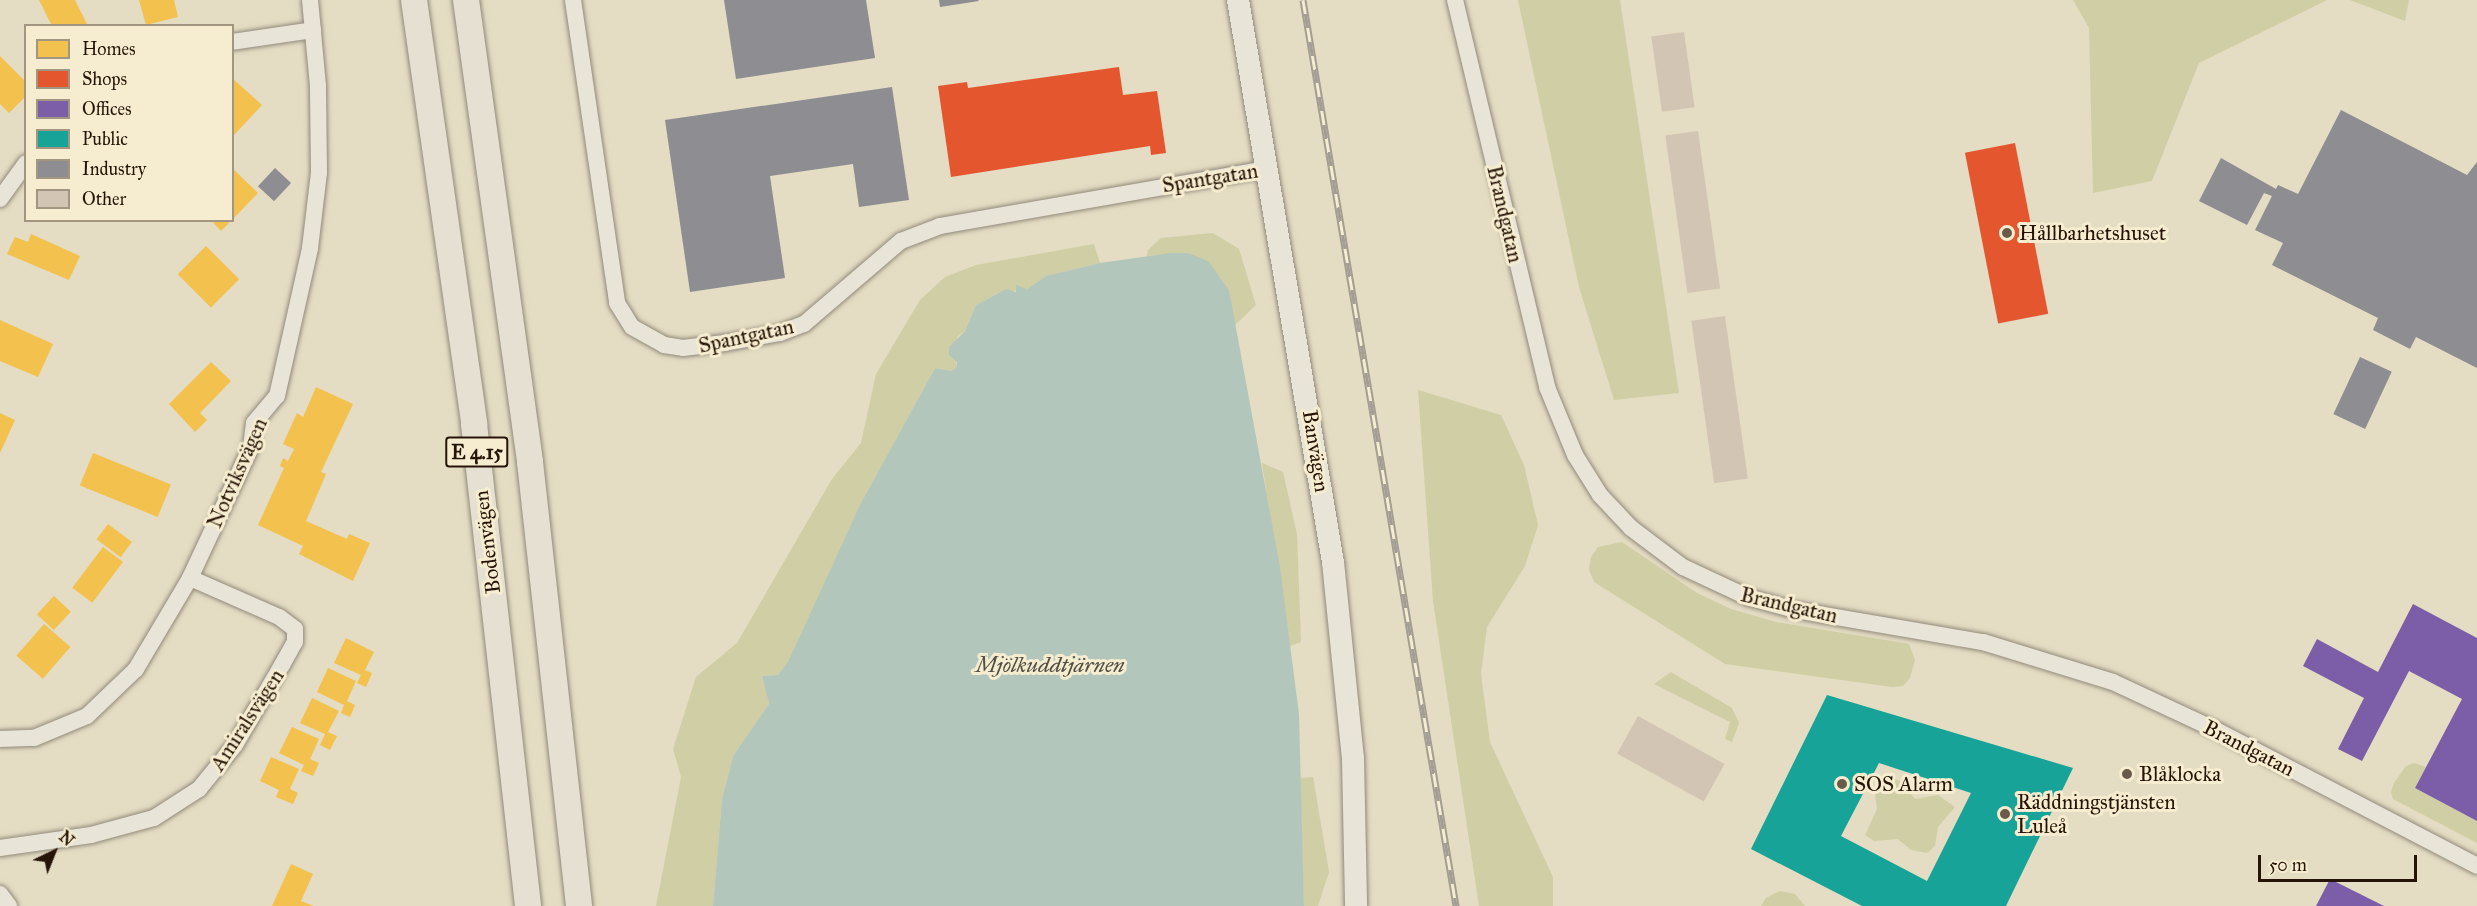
<!DOCTYPE html>
<meta charset="utf-8">
<style>
body{margin:0}
#map{position:relative;width:2477px;height:906px;overflow:hidden;background:#e4dcc3;font-family:"IM FELL Great Primer",serif}
div>[style]{position:absolute}
.green>*{inset:0;background:#d0cea4}
.water>*{inset:0;background:#b3c6bb}
.homes>*{inset:0;background:#f2c14e;transform-origin:0 0}
.shops>*{inset:0;background:#e4572e;transform-origin:0 0}
.offices>*{inset:0;background:#7b5ea7}
.public>*{inset:0;background:#17a398}
.industry>*{inset:0;background:#8d8d92;transform-origin:0 0}
.building>*{inset:0;background:#d3c5b4;transform-origin:0 0}
.roads{filter:drop-shadow(0 0 2px #928a7b) drop-shadow(0 0 2px #928a7b)}
.street>*{height:16px;margin:-8px;padding:0 8px;transform-origin:8px;border-radius:8px;background:#e9e4d8}
.secondary>*{height:22px;margin:-11px;padding:0 11px;transform-origin:11px;border-radius:11px;background:#e9e4d8}
.primary>*{height:26px;margin:-13px;padding:0 13px;transform-origin:13px;border-radius:13px;background:#e5e0d2}
.rail>*{height:7px;margin-top:-3.5px;transform-origin:0;background:repeating-linear-gradient(90deg,#f6edd0 0 14px,#a39e93 0 28px);box-sizing:border-box;border-block:2px solid #a39e93}
.dots>*{width:16px;height:16px;translate:-50% -50%;box-sizing:border-box;border:3px solid #f6edd0;border-radius:50%}
span{translate:-50% -50%;white-space:nowrap;text-align:center;line-height:1.15;-webkit-text-stroke:6px #f6edd0;paint-order:stroke}
.shield-label span{padding:2px 4px;background:#f6edd0;border:2px solid;border-radius:4px;-webkit-text-stroke-width:0}
.shield-label{font-size:20px;color:#271408;font-weight:700}
.street-label{font-size:21px;color:#271408}
.poi-label{font-size:21px;color:#271408}
.left{translate:0 -50%;text-align:left}
.water-label{font-size:22px;color:#514f45;font-style:italic}
.legend{position:absolute;left:24px;top:24px;width:210px;height:198px;box-sizing:border-box;background:#f6edd0;border:2px solid #a39680;margin:0;padding:8px 10px;list-style:none;font-size:18px;color:#271408}
.legend li{display:flex;align-items:center;gap:12px;height:30px}
.legend b{width:30px;border:2px solid #a39680}
.north{position:absolute;left:24px;top:822px;width:60px;height:60px;-webkit-text-stroke:4px #f6edd0;paint-order:stroke;rotate:43deg;font-size:16px;font-weight:700;line-height:24px;text-align:center;color:#271408}
.north::after{content:'';display:block;margin:auto;width:21px;height:27px;background:#271408;clip-path:polygon(50% 0,100% 100%,50% 72%,0 100%)}
.scale{position:absolute;left:2258px;top:855px;width:159px;height:27px;box-sizing:border-box;border:3px solid #271408;border-top:0;padding-left:8px;font-size:18px;line-height:21px;white-space:nowrap;color:#271408;-webkit-text-stroke:4px #f6edd0;paint-order:stroke}
</style>
<div id="map">
<div class="green">
<div style="clip-path:polygon(1518px 0,1620px 0,1679px 393px,1614px 400px,1579px 287px)"></div>
<div style="clip-path:polygon(2073px 0,2327px 0,2199px 63px,2152px 181px,2093px 193px,2089px 28px)"></div>
<div style="clip-path:polygon(2350px 0,2409px 0,2405px 21px)"></div>
<div style="clip-path:polygon(1213px 233px,1239px 249px,1256px 305px,1234px 326px,1229px 290px,1188px 253px,1147px 256px,1148px 250px,1161px 238px)"></div>
<div style="clip-path:polygon(1094px 244px,1100px 263px,1046px 276px,1027px 289px,998px 293px,976px 305px,965px 331px,957px 337px,956px 368px,951px 371px,935px 368px,860px 506px,788px 663px,778px 675px,762px 676px,769px 704px,733px 756px,722px 799px,713px 906px,656px 906px,681px 777px,673px 749px,696px 677px,737px 643px,832px 479px,861px 443px,876px 374px,920px 300px,945px 277px,976px 265px)"></div>
<div style="clip-path:polygon(1418px 390px,1501px 415px,1524px 465px,1538px 525px,1525px 566px,1487px 627px,1481px 674px,1490px 742px,1553px 877px,1553px 906px,1479px 906px,1433px 601px)"></div>
<div style="clip-path:polygon(1262px 463px,1283px 472px,1297px 534px,1301px 642px,1290px 646px)"></div>
<div style="clip-path:polygon(1622px 542px,1697px 593px,1731px 609px,1776px 622px,1909px 644px,1915px 660px,1910px 678px,1903px 686px,1892px 687px,1725px 664px,1594px 582px,1589px 570px,1591px 557px,1598px 547px)"></div>
<div style="clip-path:polygon(1671px 672px,1732px 708px,1739px 723px,1732px 742px,1725px 739px,1730px 722px,1654px 684px)"></div>
<div style="clip-path:polygon(2414px 763px,2426px 767px,2415px 788px,2477px 821px,2477px 843px,2393px 799px,2391px 792px,2394px 783px,2406px 766px)"></div>
<div style="clip-path:polygon(1313px 777px,1329px 872px,1318px 906px,1304px 906px,1300px 778px)"></div>
<div style="clip-path:polygon(1892px 778px,1900px 781px,1915px 799px,1938px 795px,1955px 807px,1938px 827px,1935px 846px,1927px 853px,1911px 850px,1898px 839px,1874px 841px,1865px 835px,1877px 809px,1874px 788px)"></div>
<div style="clip-path:polygon(1780px 891px,1795px 894px,1805px 906px,1761px 906px,1766px 898px)"></div>
</div>
<div class="water">
<div style="clip-path:polygon(1171px 253px,1188px 253px,1208px 261px,1229px 290px,1280px 567px,1299px 714px,1304px 906px,713px 906px,722px 799px,733px 756px,769px 704px,762px 676px,778px 675px,788px 662px,860px 505px,935px 368px,951px 371px,956px 368px,957px 362px,949px 355px,949px 347px,965px 331px,976px 305px,1006px 289px,1016px 292px,1016px 285px,1027px 289px,1046px 276px,1100px 263px)"></div>
</div>
<div class="homes">
<div style="clip-path:polygon(39px 0,75px 0,88px 26px,52px 26px)"></div>
<div style="clip-path:polygon(139px 0,174px 0,178px 17px,146px 25px)"></div>
<div style="clip-path:polygon(0 56px,26px 82px,26px 96px,9px 113px,0 104px)"></div>
<div style="clip-path:polygon(232px 78px,262px 105px,234px 135px,232px 134px)"></div>
<div style="clip-path:polygon(232px 168px,258px 193px,232px 220px)"></div>
<div style="clip-path:polygon(211px 220px,232px 220px,221px 231px)"></div>
<div style="clip-path:polygon(31px 234px,80px 256px,69px 280px,7px 254px,15px 237px,28px 242px)"></div>
<div style="left:206px;top:246px;width:47px;height:40px;rotate:45deg"></div>
<div style="clip-path:polygon(0 320px,53px 344px,38px 377px,0 361px)"></div>
<div style="clip-path:polygon(211px 362px,231px 381px,200px 413px,207px 420px,195px 432px,169px 404px)"></div>
<div style="clip-path:polygon(316px 387px,353px 404px,321px 472px,326px 474px,306px 521px,347px 539px,349px 534px,370px 543px,353px 581px,299px 554px,303px 546px,258px 525px,284px 468px,280px 466px,283px 458px,288px 461px,294px 449px,283px 444px,297px 413px,303px 417px)"></div>
<div style="clip-path:polygon(0 413px,15px 420px,0 453px)"></div>
<div style="left:93px;top:453px;width:84px;height:35px;rotate:22deg"></div>
<div style="left:108px;top:524px;width:30px;height:19px;rotate:37deg"></div>
<div style="left:103px;top:547px;width:25px;height:51px;rotate:37deg"></div>
<div style="left:54px;top:596px;width:23px;height:25px;rotate:43deg"></div>
<div style="left:44px;top:624px;width:35px;height:42px;rotate:41deg"></div>
<div style="clip-path:polygon(346px 638px,374px 652px,365px 670px,372px 673px,366px 687px,357px 683px,361px 675px,334px 663px)"></div>
<div style="clip-path:polygon(328px 668px,356px 681px,347px 701px,355px 705px,350px 717px,341px 713px,344px 705px,317px 692px)"></div>
<div style="clip-path:polygon(312px 698px,339px 711px,328px 732px,337px 736px,330px 750px,320px 745px,325px 734px,300px 723px)"></div>
<div style="clip-path:polygon(292px 727px,319px 739px,310px 759px,319px 763px,313px 776px,301px 771px,304px 765px,279px 753px)"></div>
<div style="clip-path:polygon(271px 757px,299px 769px,290px 789px,298px 793px,293px 804px,276px 797px,279px 790px,260px 781px)"></div>
<div style="clip-path:polygon(291px 864px,313px 874px,301px 901px,314px 906px,272px 906px)"></div>
</div>
<div class="shops">
<div style="clip-path:polygon(1119px 67px,1123px 95px,1157px 91px,1166px 153px,1151px 155px,1150px 146px,951px 177px,938px 86px,967px 82px,968px 88px)"></div>
<div style="left:2015px;top:143px;width:174px;height:51px;rotate:79deg"></div>
</div>
<div class="offices">
<div style="clip-path:polygon(2413px 604px,2477px 638px,2477px 821px,2415px 788px,2462px 699px,2409px 671px,2362px 761px,2338px 749px,2364px 698px,2303px 666px,2317px 639px,2378px 672px)"></div>
<div style="clip-path:polygon(2330px 879px,2384px 906px,2316px 906px)"></div>
</div>
<div class="public">
<div style="clip-path:polygon(evenodd,1827px 695px,2073px 768px,2006px 906px,1862px 906px,1751px 849px,1827px 695px,1879px 763px,1971px 793px,1927px 881px,1841px 836px,1879px 763px)"></div>
</div>
<div class="industry">
<div style="clip-path:polygon(724px 0,866px 0,875px 58px,736px 79px)"></div>
<div style="clip-path:polygon(939px 0,978px 0,979px 1px,940px 7px)"></div>
<div style="clip-path:polygon(892px 87px,909px 200px,859px 207px,853px 164px,770px 176px,785px 278px,690px 292px,665px 120px)"></div>
<div style="clip-path:polygon(2341px 110px,2467px 175px,2477px 162px,2477px 368px,2416px 337px,2410px 349px,2373px 330px,2378px 318px,2272px 265px,2283px 243px,2255px 230px,2272px 196px,2264px 193px,2247px 225px,2199px 201px,2221px 158px,2276px 189px,2278px 185px,2298px 194px)"></div>
<div style="left:275px;top:168px;width:22px;height:25px;rotate:43deg"></div>
<div style="left:2360px;top:357px;width:35px;height:63px;rotate:25deg"></div>
</div>
<div class="building">
<div style="left:1684px;top:32px;width:76px;height:33px;rotate:82deg"></div>
<div style="left:1698px;top:131px;width:159px;height:33px;rotate:82deg"></div>
<div style="left:1725px;top:316px;width:164px;height:34px;rotate:82deg"></div>
<div style="left:1638px;top:716px;width:99px;height:43px;rotate:29deg"></div>
</div>
<div class="roads">
<div class="street">
<div style="left:573px;top:0;width:306px;rotate:81.7deg"></div>
<div style="left:617px;top:303px;width:28px;rotate:58deg"></div>
<div style="left:632px;top:327px;width:37px;rotate:29deg"></div>
<div style="left:664px;top:345px;width:19px;rotate:9deg"></div>
<div style="left:683px;top:348px;width:42px;rotate:-6.8deg"></div>
<div style="left:725px;top:343px;width:56px;rotate:-10.3deg"></div>
<div style="left:780px;top:333px;width:26px;rotate:-21deg"></div>
<div style="left:804px;top:324px;width:128px;rotate:-40.6deg"></div>
<div style="left:901px;top:241px;width:42px;rotate:-21deg"></div>
<div style="left:940px;top:226px;width:333px;rotate:-9.9deg"></div>
<div style="left:1455px;top:0;width:398px;rotate:76.6deg"></div>
<div style="left:1547px;top:387px;width:74px;rotate:67.6deg"></div>
<div style="left:1575px;top:455px;width:47px;rotate:58deg"></div>
<div style="left:1600px;top:495px;width:45px;rotate:46.8deg"></div>
<div style="left:1631px;top:528px;width:65px;rotate:36.9deg"></div>
<div style="left:1683px;top:567px;width:71px;rotate:25.1deg"></div>
<div style="left:1747px;top:597px;width:50px;rotate:15.2deg"></div>
<div style="left:1795px;top:610px;width:191px;rotate:9.7deg"></div>
<div style="left:1983px;top:642px;width:136px;rotate:17.1deg"></div>
<div style="left:2113px;top:682px;width:114px;rotate:25deg"></div>
<div style="left:2216px;top:730px;width:294px;rotate:27.5deg"></div>
<div style="left:232px;top:42px;width:82px;rotate:-8.4deg"></div>
<div style="left:0;top:199px;width:44px;rotate:-54.2deg"></div>
<div style="left:0;top:739px;width:34px;rotate:-2deg"></div>
<div style="left:34px;top:738px;width:57px;rotate:-22.5deg"></div>
<div style="left:87px;top:716px;width:68px;rotate:-43.8deg"></div>
<div style="left:136px;top:669px;width:106px;rotate:-59.3deg"></div>
<div style="left:190px;top:578px;width:145px;rotate:-65deg"></div>
<div style="left:251px;top:447px;width:24px;rotate:-83deg"></div>
<div style="left:254px;top:423px;width:35px;rotate:-50deg"></div>
<div style="left:277px;top:396px;width:152px;rotate:-77.4deg"></div>
<div style="left:310px;top:248px;width:76px;rotate:-83.2deg"></div>
<div style="left:319px;top:173px;width:87px;rotate:-90.7deg"></div>
<div style="left:318px;top:86px;width:86px;rotate:-95.3deg"></div>
<div style="left:0;top:848px;width:92px;rotate:-8.1deg"></div>
<div style="left:91px;top:835px;width:65px;rotate:-15.1deg"></div>
<div style="left:154px;top:818px;width:54px;rotate:-32.8deg"></div>
<div style="left:199px;top:789px;width:57px;rotate:-50.7deg"></div>
<div style="left:235px;top:745px;width:93px;rotate:-59.6deg"></div>
<div style="left:282px;top:665px;width:26px;rotate:-61deg"></div>
<div style="left:295px;top:642px;width:13px;rotate:-90deg"></div>
<div style="left:295px;top:629px;width:20px;rotate:-143deg"></div>
<div style="left:279px;top:617px;width:97px;rotate:-156.3deg"></div>
<div style="left:0;top:894px;width:15px;rotate:53deg"></div>
</div>
<div class="secondary">
<div style="left:1238px;top:0;width:570px;rotate:80.41deg"></div>
<div style="left:1333px;top:562px;width:198px;rotate:84.2deg"></div>
<div style="left:1353px;top:759px;width:147px;rotate:88.8deg"></div>
</div>
<div class="primary">
<div style="left:414px;top:0;width:428px;rotate:81.9deg"></div>
<div style="left:474px;top:424px;width:485px;rotate:83.6deg"></div>
<div style="left:466px;top:0;width:466px;rotate:82.1deg"></div>
<div style="left:530px;top:462px;width:447px;rotate:83.7deg"></div>
</div>
</div>
<div class="rail">
<div style="left:1303px;top:0;width:919px;rotate:80.41deg"></div>
</div>
<div class="dots">
<div style="left:2007px;top:233px;background:#695a49"></div>
<div style="left:2127px;top:774px;background:#695a49"></div>
<div style="left:1842px;top:784px;background:#695a49"></div>
<div style="left:2005px;top:814px;background:#695a49"></div>
</div>
<div class="shield-label">
<span style="left:477px;top:452px">E 4.15</span>
</div>
<div class="street-label">
<span style="left:1210px;top:178px;rotate:-9deg">Spantgatan</span>
<span style="left:1505px;top:214px;rotate:77deg">Brandgatan</span>
<span style="left:746px;top:336px;rotate:-12deg">Spantgatan</span>
<span style="left:1316px;top:451px;rotate:81deg">Banvägen</span>
<span style="left:237px;top:473px;rotate:-66deg">Notviksvägen</span>
<span style="left:487px;top:542px;rotate:-97deg">Bodenvägen</span>
<span style="left:1789px;top:605px;rotate:13deg">Brandgatan</span>
<span style="left:247px;top:720px;rotate:-57deg">Amiralsvägen</span>
<span style="left:2249px;top:748px;rotate:27deg">Brandgatan</span>
</div>
<div class="poi-label">
<span class="left" style="left:2019px;top:233px">Hållbarhetshuset</span>
<span class="left" style="left:2139px;top:774px">Blåklocka</span>
<span class="left" style="left:1854px;top:784px">SOS Alarm</span>
<span class="left" style="left:2017px;top:814px">Räddningstjänsten<br>Luleå</span>
</div>
<div class="water-label">
<span style="left:1050px;top:665px">Mjölkuddtjärnen</span>
</div>
<ul class="legend">
<li><b style="height:16px;background:#f2c14e"></b>Homes</li>
<li><b style="height:16px;background:#e4572e"></b>Shops</li>
<li><b style="height:16px;background:#7b5ea7"></b>Offices</li>
<li><b style="height:16px;background:#17a398"></b>Public</li>
<li><b style="height:16px;background:#8d8d92"></b>Industry</li>
<li><b style="height:16px;background:#d3c5b4"></b>Other</li>
</ul>
<div class="north">N</div>
<div class="scale">50 m</div>
</div>
